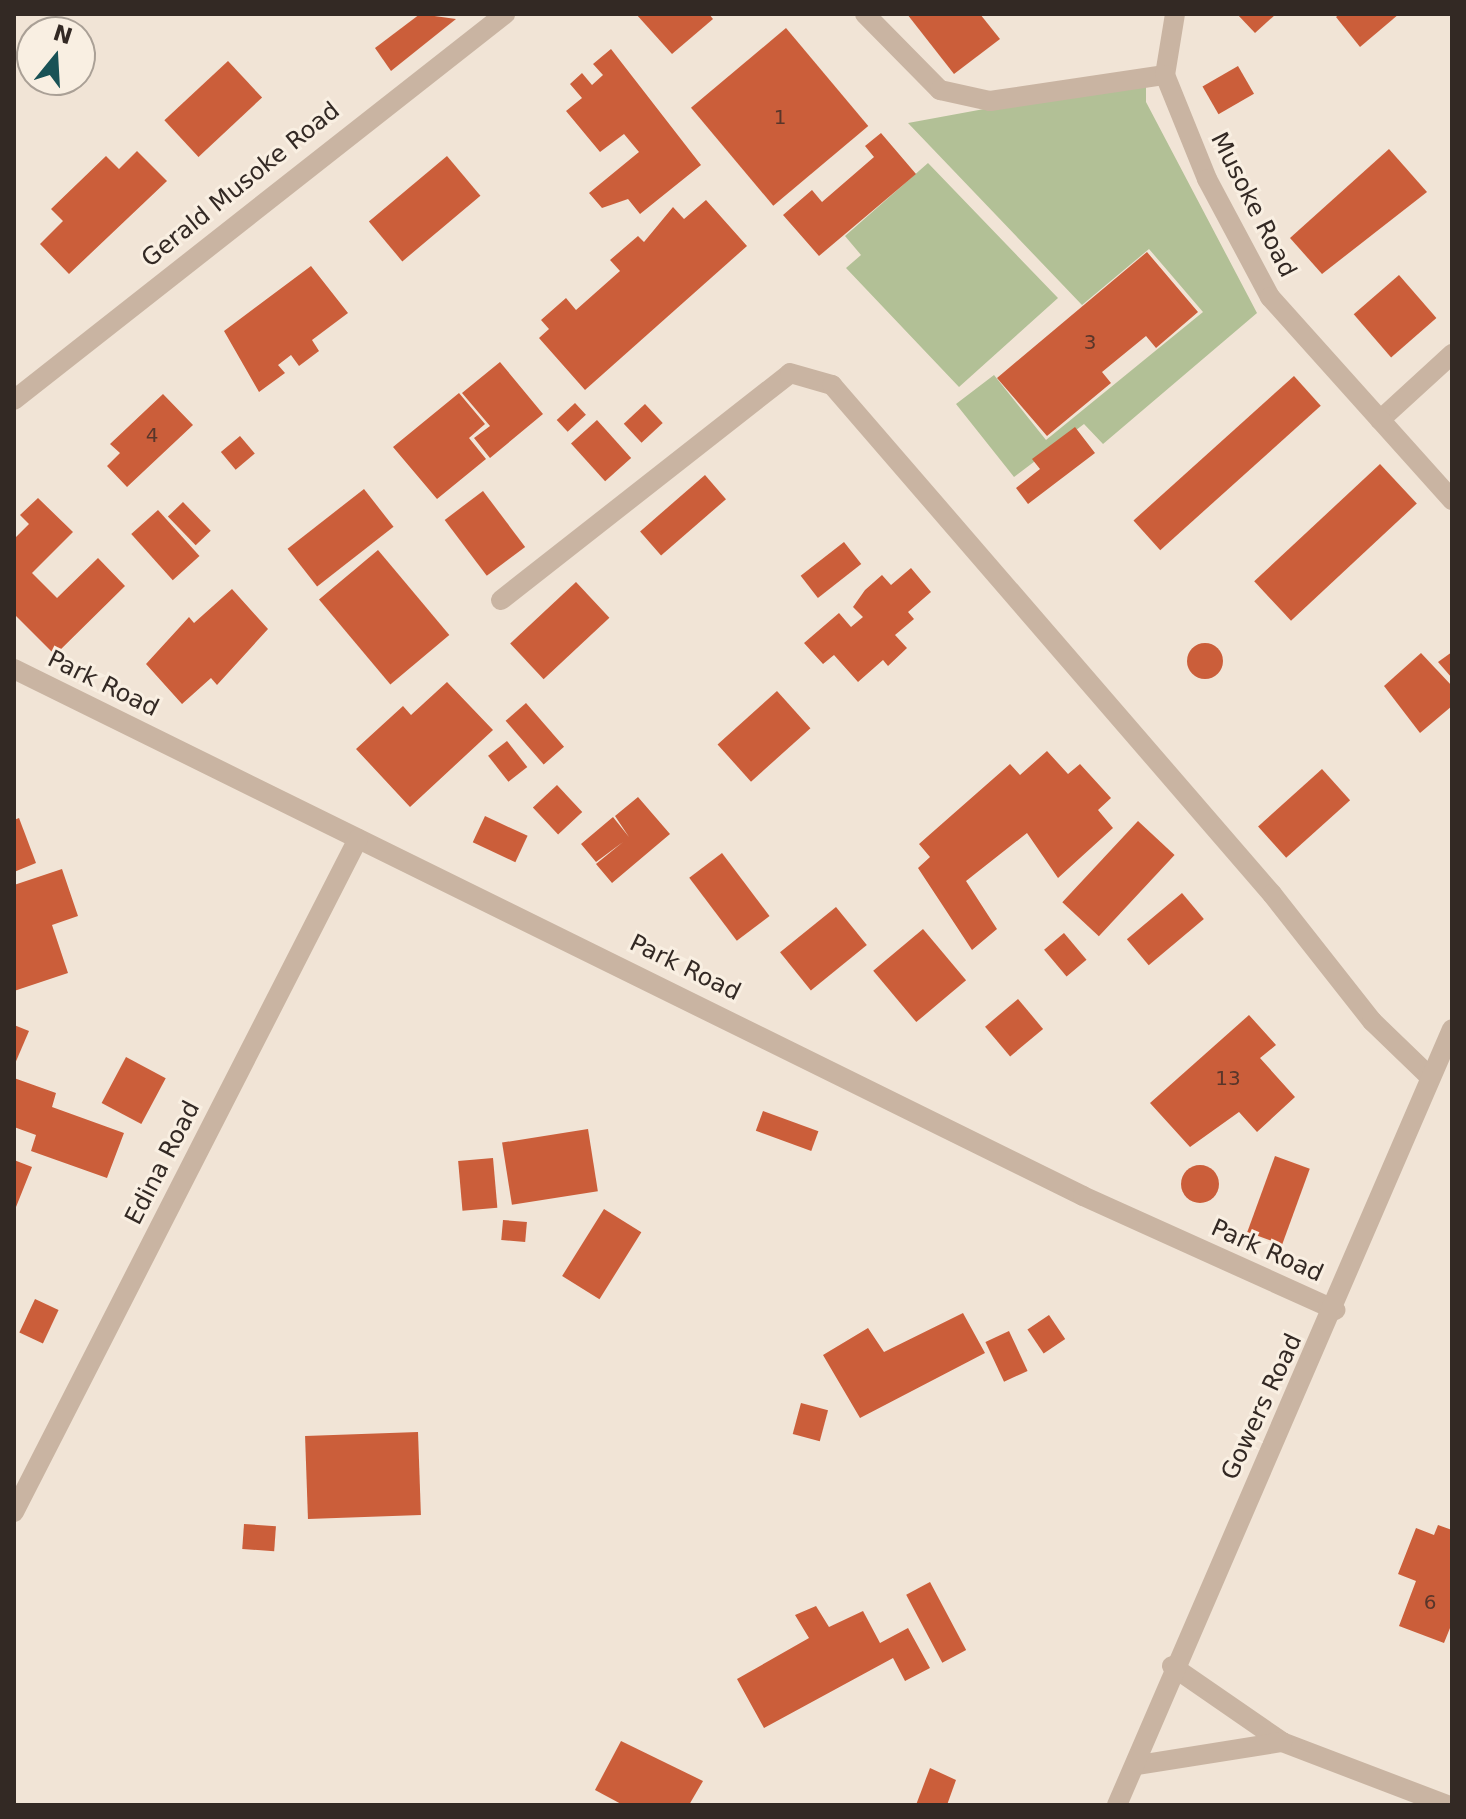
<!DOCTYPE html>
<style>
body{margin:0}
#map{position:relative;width:1466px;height:1819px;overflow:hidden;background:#f1e4d6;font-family:"DejaVu Sans",sans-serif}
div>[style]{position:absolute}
.green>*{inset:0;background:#b2c096}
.building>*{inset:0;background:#cb5e3a;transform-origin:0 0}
.round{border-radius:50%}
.lane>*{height:20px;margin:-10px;padding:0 10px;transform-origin:10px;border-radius:10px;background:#c9b4a2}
.street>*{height:20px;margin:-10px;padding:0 10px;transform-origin:10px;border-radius:10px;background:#c9b4a2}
span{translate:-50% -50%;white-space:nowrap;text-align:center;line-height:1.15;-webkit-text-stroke:6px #f9efe2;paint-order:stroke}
.number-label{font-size:20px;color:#59362a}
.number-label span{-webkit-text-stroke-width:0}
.street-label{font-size:24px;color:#332924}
.frame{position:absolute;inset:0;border:16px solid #332924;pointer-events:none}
.north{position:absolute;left:16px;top:16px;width:80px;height:80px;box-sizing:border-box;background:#f9efe2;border:2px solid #aaa096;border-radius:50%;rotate:18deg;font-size:22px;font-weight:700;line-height:32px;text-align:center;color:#332924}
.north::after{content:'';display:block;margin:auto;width:28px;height:36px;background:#195256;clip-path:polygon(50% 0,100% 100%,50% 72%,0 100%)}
</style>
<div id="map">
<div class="green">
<div style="clip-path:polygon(1146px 79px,1146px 102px,1257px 313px,1103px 444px,1084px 424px,1014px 477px,956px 404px,994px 375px,1046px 440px,1203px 312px,1149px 249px,1082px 305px,908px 123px)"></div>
<div style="clip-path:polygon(928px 163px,1058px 298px,959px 387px,846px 268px,861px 255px,845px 236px)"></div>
</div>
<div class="building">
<div style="clip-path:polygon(420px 14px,456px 19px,391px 71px,375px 48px)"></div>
<div style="clip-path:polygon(636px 14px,709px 14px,713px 19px,672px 54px)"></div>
<div style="clip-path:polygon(907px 14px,980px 14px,1000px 39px,954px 74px)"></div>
<div style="clip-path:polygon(1237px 14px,1276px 14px,1255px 33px)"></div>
<div style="clip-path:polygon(1399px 14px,1360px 47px,1336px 17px,1340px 14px)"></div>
<div style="left:786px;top:28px;width:128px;height:124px;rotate:50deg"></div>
<div style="clip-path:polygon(611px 49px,701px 165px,640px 214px,628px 199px,602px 208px,589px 193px,639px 152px,624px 134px,600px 152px,566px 111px,582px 98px,570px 84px,582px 73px,592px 85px,603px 75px,593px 64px)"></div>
<div style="left:228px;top:61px;width:50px;height:87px;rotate:47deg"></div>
<div style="left:1238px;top:66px;width:32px;height:41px;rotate:60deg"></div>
<div style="clip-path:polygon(35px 80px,61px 80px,47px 93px)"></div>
<div style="clip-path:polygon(881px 133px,916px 174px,819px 256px,783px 215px,812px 190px,822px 202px,874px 157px,865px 146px)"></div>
<div style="clip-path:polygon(1389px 149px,1427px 192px,1322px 274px,1290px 238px)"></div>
<div style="clip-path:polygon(137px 151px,167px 181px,69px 274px,40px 244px,63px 221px,51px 209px,106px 156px,119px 169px)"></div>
<div style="left:447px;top:156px;width:52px;height:102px;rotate:50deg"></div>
<div style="clip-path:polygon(706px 200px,747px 246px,585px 390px,539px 338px,549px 329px,541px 320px,566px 298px,576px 310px,620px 271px,610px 260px,638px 236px,644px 242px,673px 207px,684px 219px)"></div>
<div style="clip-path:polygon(1147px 252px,1198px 312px,1156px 348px,1146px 336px,1102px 372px,1111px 383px,1047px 436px,997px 378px)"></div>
<div style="clip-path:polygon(311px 266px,348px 313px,312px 340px,319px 351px,299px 366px,291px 355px,278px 365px,285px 373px,259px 392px,224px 331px)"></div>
<div style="left:1399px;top:275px;width:57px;height:60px;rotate:49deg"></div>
<div style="clip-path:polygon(500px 362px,543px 414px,490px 458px,474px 438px,490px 426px,462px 393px)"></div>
<div style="left:1294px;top:376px;width:40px;height:216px;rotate:48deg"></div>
<div style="clip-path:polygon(459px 393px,485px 424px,469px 438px,486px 459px,437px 499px,393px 447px)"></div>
<div style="clip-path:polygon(163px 394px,193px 425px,127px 487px,107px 466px,120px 453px,110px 444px)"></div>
<div style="left:575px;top:403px;width:16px;height:25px;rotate:47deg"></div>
<div style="left:645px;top:404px;width:26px;height:29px;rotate:47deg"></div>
<div style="left:597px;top:420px;width:51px;height:35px;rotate:48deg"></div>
<div style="clip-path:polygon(1075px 427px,1095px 453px,1028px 504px,1016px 488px,1040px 469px,1032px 459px)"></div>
<div style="left:240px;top:436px;width:23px;height:25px;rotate:50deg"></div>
<div style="left:1380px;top:464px;width:54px;height:172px;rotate:47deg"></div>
<div style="left:705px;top:475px;width:32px;height:86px;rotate:49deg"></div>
<div style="left:364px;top:489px;width:48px;height:97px;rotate:52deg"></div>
<div style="left:483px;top:491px;width:70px;height:48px;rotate:53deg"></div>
<div style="clip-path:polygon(38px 498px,73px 532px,32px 573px,57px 598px,98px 558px,125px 586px,55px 655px,14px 614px,14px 539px,29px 524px,20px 515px)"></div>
<div style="left:183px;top:502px;width:40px;height:21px;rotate:46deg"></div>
<div style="left:158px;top:510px;width:62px;height:36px;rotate:48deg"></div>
<div style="left:844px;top:542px;width:28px;height:55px;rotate:52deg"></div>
<div style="left:378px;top:550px;width:111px;height:77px;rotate:50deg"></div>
<div style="clip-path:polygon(911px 568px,931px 592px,908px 612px,914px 619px,895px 635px,907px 648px,888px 666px,883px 660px,858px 682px,834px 655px,823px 664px,804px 643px,839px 613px,851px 627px,863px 617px,853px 607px,865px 590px,882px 575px,891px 585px)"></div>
<div style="left:576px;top:582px;width:49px;height:90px;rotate:47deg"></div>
<div style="clip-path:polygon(232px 589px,268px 629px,217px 685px,211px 678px,182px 704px,146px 664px,189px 617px,194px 623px)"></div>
<div class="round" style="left:1187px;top:643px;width:36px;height:36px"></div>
<div style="clip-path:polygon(1452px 652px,1452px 678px,1438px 662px)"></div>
<div style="clip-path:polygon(1421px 653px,1452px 686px,1452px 706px,1420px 733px,1384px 686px)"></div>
<div style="clip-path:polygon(447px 682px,493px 730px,410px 807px,356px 749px,403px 706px,411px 715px)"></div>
<div style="left:777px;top:691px;width:50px;height:80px;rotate:48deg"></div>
<div style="left:526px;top:703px;width:58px;height:27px;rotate:49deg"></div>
<div style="left:507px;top:741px;width:33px;height:24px;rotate:52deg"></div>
<div style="clip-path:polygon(1047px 751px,1068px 774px,1080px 764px,1111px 798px,1098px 810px,1113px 828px,1058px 878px,1027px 833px,966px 881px,997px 929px,972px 950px,918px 868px,930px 857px,919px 844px,1010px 764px,1020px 775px)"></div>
<div style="left:1322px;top:769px;width:42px;height:86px;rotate:48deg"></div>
<div style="left:557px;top:785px;width:37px;height:33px;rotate:47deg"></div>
<div style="clip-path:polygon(638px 797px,670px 834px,612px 883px,596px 864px,623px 842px,596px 862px,581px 844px,613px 817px,629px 837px,615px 816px)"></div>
<div style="left:485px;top:816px;width:47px;height:29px;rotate:25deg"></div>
<div style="clip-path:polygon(19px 818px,36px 863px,14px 872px,14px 820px)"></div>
<div style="left:1138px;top:821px;width:50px;height:111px;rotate:43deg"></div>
<div style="left:722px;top:853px;width:79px;height:41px;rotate:53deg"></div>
<div style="clip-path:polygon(62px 869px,78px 916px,52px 925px,68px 973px,14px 991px,14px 885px)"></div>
<div style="left:1182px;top:893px;width:34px;height:72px;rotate:50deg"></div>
<div style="left:836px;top:907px;width:49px;height:72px;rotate:51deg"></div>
<div style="left:923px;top:929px;width:67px;height:65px;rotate:50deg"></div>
<div style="left:1064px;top:933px;width:35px;height:26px;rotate:50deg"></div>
<div style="left:1018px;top:999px;width:39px;height:43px;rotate:50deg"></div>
<div style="clip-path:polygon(1249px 1015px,1276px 1045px,1260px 1058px,1295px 1097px,1257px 1132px,1239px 1112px,1190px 1147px,1150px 1103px)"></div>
<div style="clip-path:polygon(14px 1025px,29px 1031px,14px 1066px)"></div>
<div style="left:126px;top:1057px;width:45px;height:52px;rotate:28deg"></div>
<div style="clip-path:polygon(14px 1078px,56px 1093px,52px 1107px,124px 1133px,107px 1178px,31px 1151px,36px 1135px,14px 1127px)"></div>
<div style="left:763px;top:1111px;width:59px;height:21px;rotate:20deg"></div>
<div style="left:588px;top:1129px;width:63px;height:87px;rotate:81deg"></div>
<div style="left:1275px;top:1156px;width:37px;height:81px;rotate:20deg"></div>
<div style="left:493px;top:1158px;width:50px;height:35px;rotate:85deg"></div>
<div style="clip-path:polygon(14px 1160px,32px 1167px,14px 1212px)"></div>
<div class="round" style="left:1181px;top:1165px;width:38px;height:38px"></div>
<div style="left:604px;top:1209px;width:44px;height:79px;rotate:32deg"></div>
<div style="left:503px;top:1220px;width:24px;height:20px;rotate:5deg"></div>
<div style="left:35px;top:1299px;width:26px;height:37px;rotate:25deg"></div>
<div style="clip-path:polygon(963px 1313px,985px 1353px,860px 1418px,823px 1355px,868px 1328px,884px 1352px)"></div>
<div style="left:1049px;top:1315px;width:29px;height:26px;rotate:56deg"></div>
<div style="left:1009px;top:1331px;width:44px;height:26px;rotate:65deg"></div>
<div style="left:801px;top:1403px;width:28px;height:32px;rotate:15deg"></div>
<div style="left:418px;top:1432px;width:83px;height:113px;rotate:88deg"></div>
<div style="left:244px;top:1524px;width:32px;height:25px;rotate:4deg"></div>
<div style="clip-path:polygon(1438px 1525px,1452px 1530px,1452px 1623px,1444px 1643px,1399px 1626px,1416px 1581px,1398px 1574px,1416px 1528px,1434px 1535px)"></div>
<div style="left:930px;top:1582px;width:77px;height:27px;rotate:62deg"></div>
<div style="clip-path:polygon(816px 1606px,829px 1627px,863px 1611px,880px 1643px,908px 1628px,930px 1668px,905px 1681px,893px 1658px,764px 1728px,737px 1679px,809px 1638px,795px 1615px)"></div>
<div style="clip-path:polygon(621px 1741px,703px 1781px,689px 1805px,623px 1805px,595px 1790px)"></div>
<div style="clip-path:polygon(930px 1768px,956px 1780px,947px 1805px,916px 1805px)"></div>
</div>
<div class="lane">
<div style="left:1380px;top:420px;width:98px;rotate:-42.5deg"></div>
</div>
<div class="street">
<div style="left:865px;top:14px;width:107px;rotate:45.4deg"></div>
<div style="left:940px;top:90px;width:51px;rotate:12.4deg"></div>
<div style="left:990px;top:101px;width:177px;rotate:-8.5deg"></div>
<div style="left:1175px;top:14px;width:62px;rotate:99.3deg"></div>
<div style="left:1165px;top:75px;width:112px;rotate:68deg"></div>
<div style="left:1207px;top:179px;width:134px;rotate:61.9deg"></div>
<div style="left:1270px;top:297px;width:273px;rotate:48.1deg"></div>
<div style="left:14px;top:400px;width:625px;rotate:-38.17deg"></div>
<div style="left:501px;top:600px;width:367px;rotate:-38.1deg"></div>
<div style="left:790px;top:373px;width:44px;rotate:15.9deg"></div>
<div style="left:832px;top:385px;width:673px;rotate:49.16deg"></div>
<div style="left:1272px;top:894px;width:162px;rotate:51.8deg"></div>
<div style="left:1372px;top:1021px;width:81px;rotate:44deg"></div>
<div style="left:14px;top:669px;width:1192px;rotate:26.24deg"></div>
<div style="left:1083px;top:1196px;width:277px;rotate:24.3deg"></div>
<div style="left:14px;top:1512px;width:756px;rotate:-62.93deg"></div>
<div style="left:1172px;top:1666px;width:134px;rotate:34.6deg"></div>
<div style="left:1282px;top:1742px;width:177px;rotate:20.9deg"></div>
<div style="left:1138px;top:1765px;width:146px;rotate:-9.1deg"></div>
<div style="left:1117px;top:1805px;width:845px;rotate:-66.65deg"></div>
</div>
<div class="number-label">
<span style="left:780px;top:117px">1</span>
<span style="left:1090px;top:342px">3</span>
<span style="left:152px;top:435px">4</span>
<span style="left:1228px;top:1078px">13</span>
<span style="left:1430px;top:1602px">6</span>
</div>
<div class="street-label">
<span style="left:241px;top:185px;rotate:-39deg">Gerald Musoke Road</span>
<span style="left:1253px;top:205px;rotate:63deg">Musoke Road</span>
<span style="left:103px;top:684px;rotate:26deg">Park Road</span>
<span style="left:685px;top:968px;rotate:26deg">Park Road</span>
<span style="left:163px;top:1163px;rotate:-63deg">Edina Road</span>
<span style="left:1267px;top:1251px;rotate:24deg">Park Road</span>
<span style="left:1262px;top:1407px;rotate:-65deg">Gowers Road</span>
</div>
<div class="frame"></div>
<div class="north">N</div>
</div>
